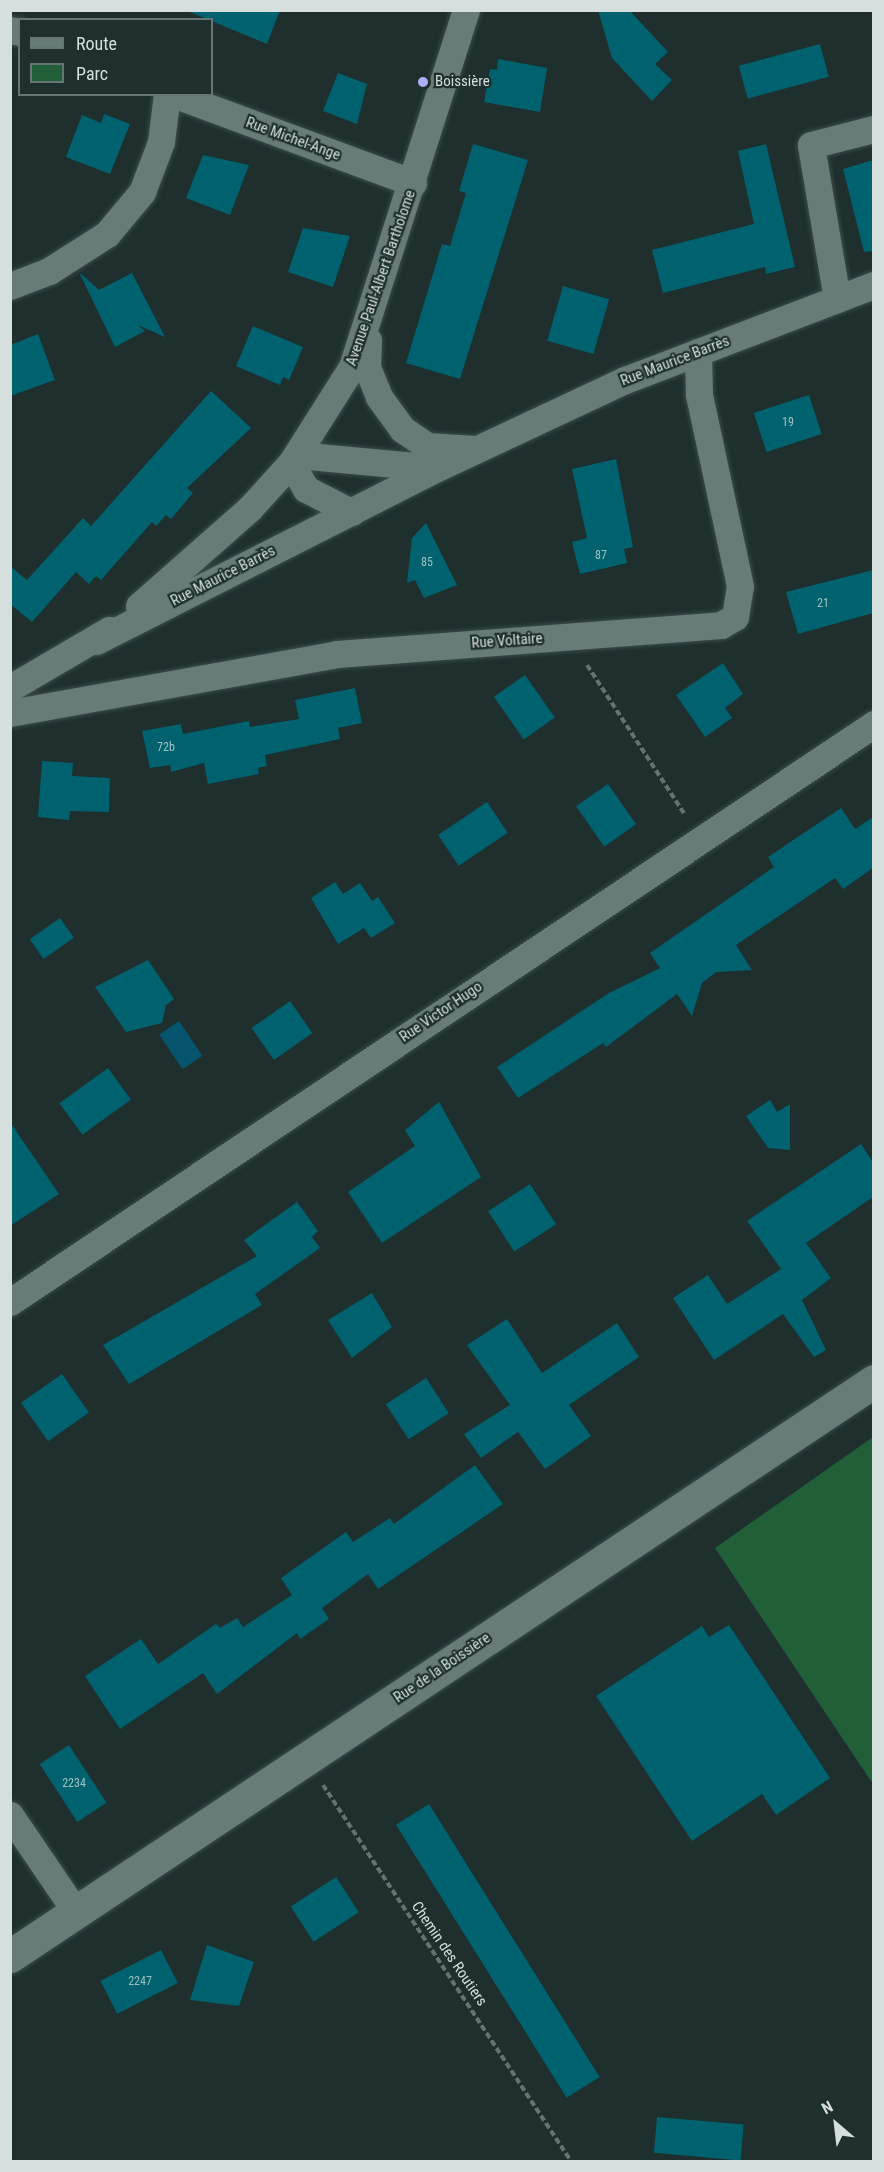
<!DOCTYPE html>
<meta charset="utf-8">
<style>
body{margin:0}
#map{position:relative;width:884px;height:2172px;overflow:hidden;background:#1e2f2e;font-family:"Roboto Condensed",sans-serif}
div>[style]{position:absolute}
.green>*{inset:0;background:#205f38}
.water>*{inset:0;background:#06546e;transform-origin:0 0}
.building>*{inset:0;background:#00626e;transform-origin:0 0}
.path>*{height:4px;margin-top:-2px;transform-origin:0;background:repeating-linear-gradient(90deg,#647372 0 6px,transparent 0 9px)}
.roads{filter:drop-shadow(0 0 2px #3c4b4a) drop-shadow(0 0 2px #3c4b4a)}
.street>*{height:27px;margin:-13.5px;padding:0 13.5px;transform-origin:13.5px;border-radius:13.5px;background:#687b79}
.secondary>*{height:33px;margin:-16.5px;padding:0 16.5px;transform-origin:16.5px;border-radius:16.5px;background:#687b79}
.dots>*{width:16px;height:16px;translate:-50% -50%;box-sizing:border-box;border:3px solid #1e2f2e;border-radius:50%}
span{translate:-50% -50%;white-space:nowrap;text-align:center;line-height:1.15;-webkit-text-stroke:4.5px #1e2f2e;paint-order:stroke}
.number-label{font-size:12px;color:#9fc0c2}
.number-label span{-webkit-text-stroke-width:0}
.poi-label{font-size:15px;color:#d4dfde}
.left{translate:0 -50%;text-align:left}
.street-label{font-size:15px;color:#d4dfde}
.frame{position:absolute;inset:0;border:12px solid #d4dfde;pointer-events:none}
.legend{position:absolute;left:18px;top:18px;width:195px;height:78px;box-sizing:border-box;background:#1e2f2e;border:2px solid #677574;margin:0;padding:8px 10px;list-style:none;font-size:18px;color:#d4dfde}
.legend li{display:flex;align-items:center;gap:12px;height:30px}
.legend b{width:30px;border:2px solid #677574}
.north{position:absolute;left:806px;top:2094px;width:60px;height:60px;-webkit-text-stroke:4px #1e2f2e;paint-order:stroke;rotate:332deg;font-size:16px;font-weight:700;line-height:24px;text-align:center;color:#d4dfde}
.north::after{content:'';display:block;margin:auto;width:21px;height:27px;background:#d4dfde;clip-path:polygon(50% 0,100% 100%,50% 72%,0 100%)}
</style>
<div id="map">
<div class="green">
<div style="clip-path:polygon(873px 1437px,873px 1784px,715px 1548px)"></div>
</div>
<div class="water">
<div style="left:179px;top:1021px;width:42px;height:24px;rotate:56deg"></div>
</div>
<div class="building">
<div style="clip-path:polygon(185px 10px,280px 10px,267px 44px)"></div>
<div style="clip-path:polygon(598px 10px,629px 10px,668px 52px,655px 64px,672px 80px,652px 101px,612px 58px)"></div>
<div style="left:820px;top:44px;width:34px;height:84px;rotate:75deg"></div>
<div style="clip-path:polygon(498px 59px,547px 68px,540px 112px,484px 102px,490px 69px,497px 70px)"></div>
<div style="clip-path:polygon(338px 73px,367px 84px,357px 124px,323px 111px)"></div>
<div style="clip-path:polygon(104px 114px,130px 124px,110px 174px,66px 157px,82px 115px,101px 123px)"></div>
<div style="clip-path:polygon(473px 144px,528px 160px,460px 379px,406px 363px,442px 244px,450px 246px,466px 193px,459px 191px)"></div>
<div style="clip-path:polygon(766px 144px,795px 267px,766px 274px,765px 267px,663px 293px,652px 250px,754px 224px,738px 151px)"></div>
<div style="clip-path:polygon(203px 155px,249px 165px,230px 215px,186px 198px)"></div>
<div style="clip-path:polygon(873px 160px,873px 251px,864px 252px,843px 169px)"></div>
<div style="clip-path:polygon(303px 228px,350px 236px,333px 287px,288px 272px)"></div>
<div style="clip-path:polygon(79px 272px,99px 290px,132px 273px,165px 337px,138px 325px,145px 331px,115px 347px)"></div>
<div style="left:563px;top:286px;width:48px;height:57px;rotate:16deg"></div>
<div style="clip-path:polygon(253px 326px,303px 347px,289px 380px,283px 377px,280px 385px,236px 366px)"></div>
<div style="clip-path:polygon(38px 334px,55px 380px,10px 396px,10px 345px)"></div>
<div style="clip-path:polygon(211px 391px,251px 428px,187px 488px,193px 493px,171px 519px,166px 515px,156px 526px,152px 522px,101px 580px,96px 576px,89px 584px,76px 572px,32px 622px,10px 604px,10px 566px,27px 580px,83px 518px,91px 526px)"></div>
<div style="left:809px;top:395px;width:41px;height:58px;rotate:72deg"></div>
<div style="clip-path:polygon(616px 459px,633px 547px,624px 549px,627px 563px,580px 574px,572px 542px,587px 538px,572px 469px)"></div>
<div style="clip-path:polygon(426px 523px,457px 585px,424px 598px,415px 580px,407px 583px,412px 538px)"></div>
<div style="clip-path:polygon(873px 570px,873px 613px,798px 634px,786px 592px)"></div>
<div style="clip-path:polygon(723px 663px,743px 694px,725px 708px,732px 718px,705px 737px,676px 695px)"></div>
<div style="left:525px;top:675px;width:52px;height:38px;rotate:55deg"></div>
<div style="clip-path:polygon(355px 688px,362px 723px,338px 728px,340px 739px,265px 755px,267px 766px,258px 768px,259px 774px,208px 784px,204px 763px,171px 772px,170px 765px,150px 768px,142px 731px,181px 724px,183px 734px,249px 721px,250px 727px,299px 719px,295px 700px)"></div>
<div style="clip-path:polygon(42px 761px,73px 763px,72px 776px,110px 778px,109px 812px,70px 811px,69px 820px,38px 817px)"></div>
<div style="left:608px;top:784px;width:49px;height:39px;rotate:55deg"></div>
<div style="left:487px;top:802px;width:37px;height:59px;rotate:56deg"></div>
<div style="clip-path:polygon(841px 808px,855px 829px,873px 817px,873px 868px,843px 889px,835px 878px,736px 945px,752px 970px,716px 972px,702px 983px,692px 1016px,677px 994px,606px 1047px,603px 1043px,518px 1098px,497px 1067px,609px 993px,660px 968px,650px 953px,774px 867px,768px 857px)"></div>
<div style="clip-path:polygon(335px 882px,343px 894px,360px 883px,372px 901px,378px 897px,395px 923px,371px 938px,364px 928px,338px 944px,311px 898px)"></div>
<div style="left:60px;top:918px;width:24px;height:37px;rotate:55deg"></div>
<div style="clip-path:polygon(148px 960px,174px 999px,166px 1005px,162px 1023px,126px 1032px,95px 987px)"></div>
<div style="left:290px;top:1001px;width:39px;height:47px;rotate:55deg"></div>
<div style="left:108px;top:1068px;width:39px;height:60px;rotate:54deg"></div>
<div style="clip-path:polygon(770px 1100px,777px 1112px,790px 1104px,790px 1150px,768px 1148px,746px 1116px)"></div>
<div style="clip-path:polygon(439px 1102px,481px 1177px,382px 1243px,348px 1192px,415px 1146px,405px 1130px)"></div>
<div style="clip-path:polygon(10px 1122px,59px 1194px,10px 1226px)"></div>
<div style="clip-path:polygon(861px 1144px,873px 1162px,873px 1197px,806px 1243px,831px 1278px,802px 1300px,826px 1350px,814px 1357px,783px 1314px,714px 1360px,673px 1298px,708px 1275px,727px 1304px,781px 1269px,747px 1221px)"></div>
<div style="left:530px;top:1184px;width:48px;height:50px;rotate:57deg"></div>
<div style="clip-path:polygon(297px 1202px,318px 1231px,312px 1237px,320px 1248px,255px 1294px,262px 1305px,129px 1384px,103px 1345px,257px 1256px,244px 1240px)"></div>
<div style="clip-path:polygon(372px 1293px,392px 1327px,352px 1358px,328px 1320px)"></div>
<div style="clip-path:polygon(507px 1319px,542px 1373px,617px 1323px,639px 1357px,569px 1405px,591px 1436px,545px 1469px,518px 1432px,481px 1458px,464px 1434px,510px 1405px,467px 1345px)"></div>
<div style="left:62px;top:1374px;width:47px;height:50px;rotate:55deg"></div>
<div style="left:426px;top:1378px;width:42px;height:48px;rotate:57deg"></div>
<div style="clip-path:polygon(475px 1465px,503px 1504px,378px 1589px,368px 1574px,322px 1608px,329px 1619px,300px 1639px,297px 1633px,217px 1694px,203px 1673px,120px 1729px,85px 1676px,141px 1639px,158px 1664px,216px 1624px,220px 1628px,237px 1618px,243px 1627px,292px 1595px,281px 1578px,346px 1532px,353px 1542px,390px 1518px,394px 1524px)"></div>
<div style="clip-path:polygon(729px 1625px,830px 1778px,776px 1815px,762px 1794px,692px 1841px,596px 1696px,702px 1626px,709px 1637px)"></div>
<div style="left:69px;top:1745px;width:69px;height:35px;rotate:57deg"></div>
<div style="left:429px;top:1804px;width:322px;height:39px;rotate:58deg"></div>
<div style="left:336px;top:1877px;width:42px;height:54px;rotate:57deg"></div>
<div style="clip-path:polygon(207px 1945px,254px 1962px,239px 2006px,190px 2000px)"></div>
<div style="left:161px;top:1950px;width:37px;height:68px;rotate:63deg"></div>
<div style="left:657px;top:2117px;width:87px;height:36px;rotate:5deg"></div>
</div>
<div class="path">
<div style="left:587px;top:665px;width:179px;rotate:56.8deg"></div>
<div style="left:323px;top:1785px;width:452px;rotate:56.6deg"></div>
</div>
<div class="roads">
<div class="street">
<div style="left:10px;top:30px;width:10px;rotate:11deg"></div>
<div style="left:173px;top:94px;width:256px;rotate:20.3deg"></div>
<div style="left:10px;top:286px;width:42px;rotate:-21deg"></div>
<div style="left:49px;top:271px;width:69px;rotate:-32.5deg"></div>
<div style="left:107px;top:234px;width:55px;rotate:-50.2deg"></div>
<div style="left:142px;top:192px;width:53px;rotate:-69.2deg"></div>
<div style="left:161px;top:142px;width:48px;rotate:-82.9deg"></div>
<div style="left:837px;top:299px;width:156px;rotate:-99.6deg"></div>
<div style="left:811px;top:145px;width:65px;rotate:-14.3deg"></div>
<div style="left:368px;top:340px;width:27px;rotate:92deg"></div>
<div style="left:367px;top:367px;width:32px;rotate:68deg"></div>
<div style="left:379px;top:397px;width:39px;rotate:54deg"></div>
<div style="left:402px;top:429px;width:30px;rotate:34deg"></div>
<div style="left:427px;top:446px;width:48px;rotate:3.6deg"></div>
<div style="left:297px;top:455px;width:140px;rotate:5.3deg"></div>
<div style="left:291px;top:463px;width:30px;rotate:60deg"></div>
<div style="left:306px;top:489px;width:51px;rotate:27.1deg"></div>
<div style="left:139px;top:606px;width:148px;rotate:-41.4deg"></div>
<div style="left:250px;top:508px;width:61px;rotate:-47.7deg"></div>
<div style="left:291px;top:463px;width:114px;rotate:-57.6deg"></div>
<div style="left:352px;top:367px;width:375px;rotate:-72.3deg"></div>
<div style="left:96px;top:641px;width:382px;rotate:-26.9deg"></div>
<div style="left:437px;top:468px;width:208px;rotate:-25.1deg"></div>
<div style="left:625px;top:380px;width:267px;rotate:-20.9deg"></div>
<div style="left:10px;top:688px;width:115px;rotate:-30.4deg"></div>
<div style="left:10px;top:713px;width:332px;rotate:-10.2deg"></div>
<div style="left:337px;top:654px;width:385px;rotate:-4.3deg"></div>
<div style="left:721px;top:625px;width:16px;rotate:-30deg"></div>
<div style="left:735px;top:617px;width:31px;rotate:-81deg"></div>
<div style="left:740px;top:586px;width:196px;rotate:-102.1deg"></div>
<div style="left:699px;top:394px;width:42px;rotate:-91.4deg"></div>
<div style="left:10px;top:1302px;width:1040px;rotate:-33.78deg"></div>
<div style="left:10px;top:1815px;width:117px;rotate:55.8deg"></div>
</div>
<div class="secondary">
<div style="left:10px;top:1956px;width:1038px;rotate:-33.64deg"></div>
</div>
</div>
<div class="dots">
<div style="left:423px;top:82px;background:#aeaefa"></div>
</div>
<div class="number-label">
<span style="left:788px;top:423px">19</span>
<span style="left:601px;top:556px">87</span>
<span style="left:427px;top:563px">85</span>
<span style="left:823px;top:604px">21</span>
<span style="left:166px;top:748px">72b</span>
<span style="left:74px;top:1784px">2234</span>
<span style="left:140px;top:1982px">2247</span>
</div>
<div class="poi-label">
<span class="left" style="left:435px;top:82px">Boissière</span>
</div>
<div class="street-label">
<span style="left:293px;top:139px;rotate:20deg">Rue Michel-Ange</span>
<span style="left:381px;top:278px;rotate:-71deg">Avenue Paul-Albert Bartholome</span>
<span style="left:675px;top:361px;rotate:-21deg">Rue Maurice Barrès</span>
<span style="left:223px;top:576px;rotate:-27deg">Rue Maurice Barrès</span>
<span style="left:507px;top:641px;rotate:-4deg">Rue Voltaire</span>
<span style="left:441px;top:1012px;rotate:-34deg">Rue Victor Hugo</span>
<span style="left:442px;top:1668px;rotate:-34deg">Rue de la Boissière</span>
<span style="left:449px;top:1954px;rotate:56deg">Chemin des Routiers</span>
</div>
<div class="frame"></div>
<ul class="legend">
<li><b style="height:8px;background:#687b79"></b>Route</li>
<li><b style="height:16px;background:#205f38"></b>Parc</li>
</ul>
<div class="north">N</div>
</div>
